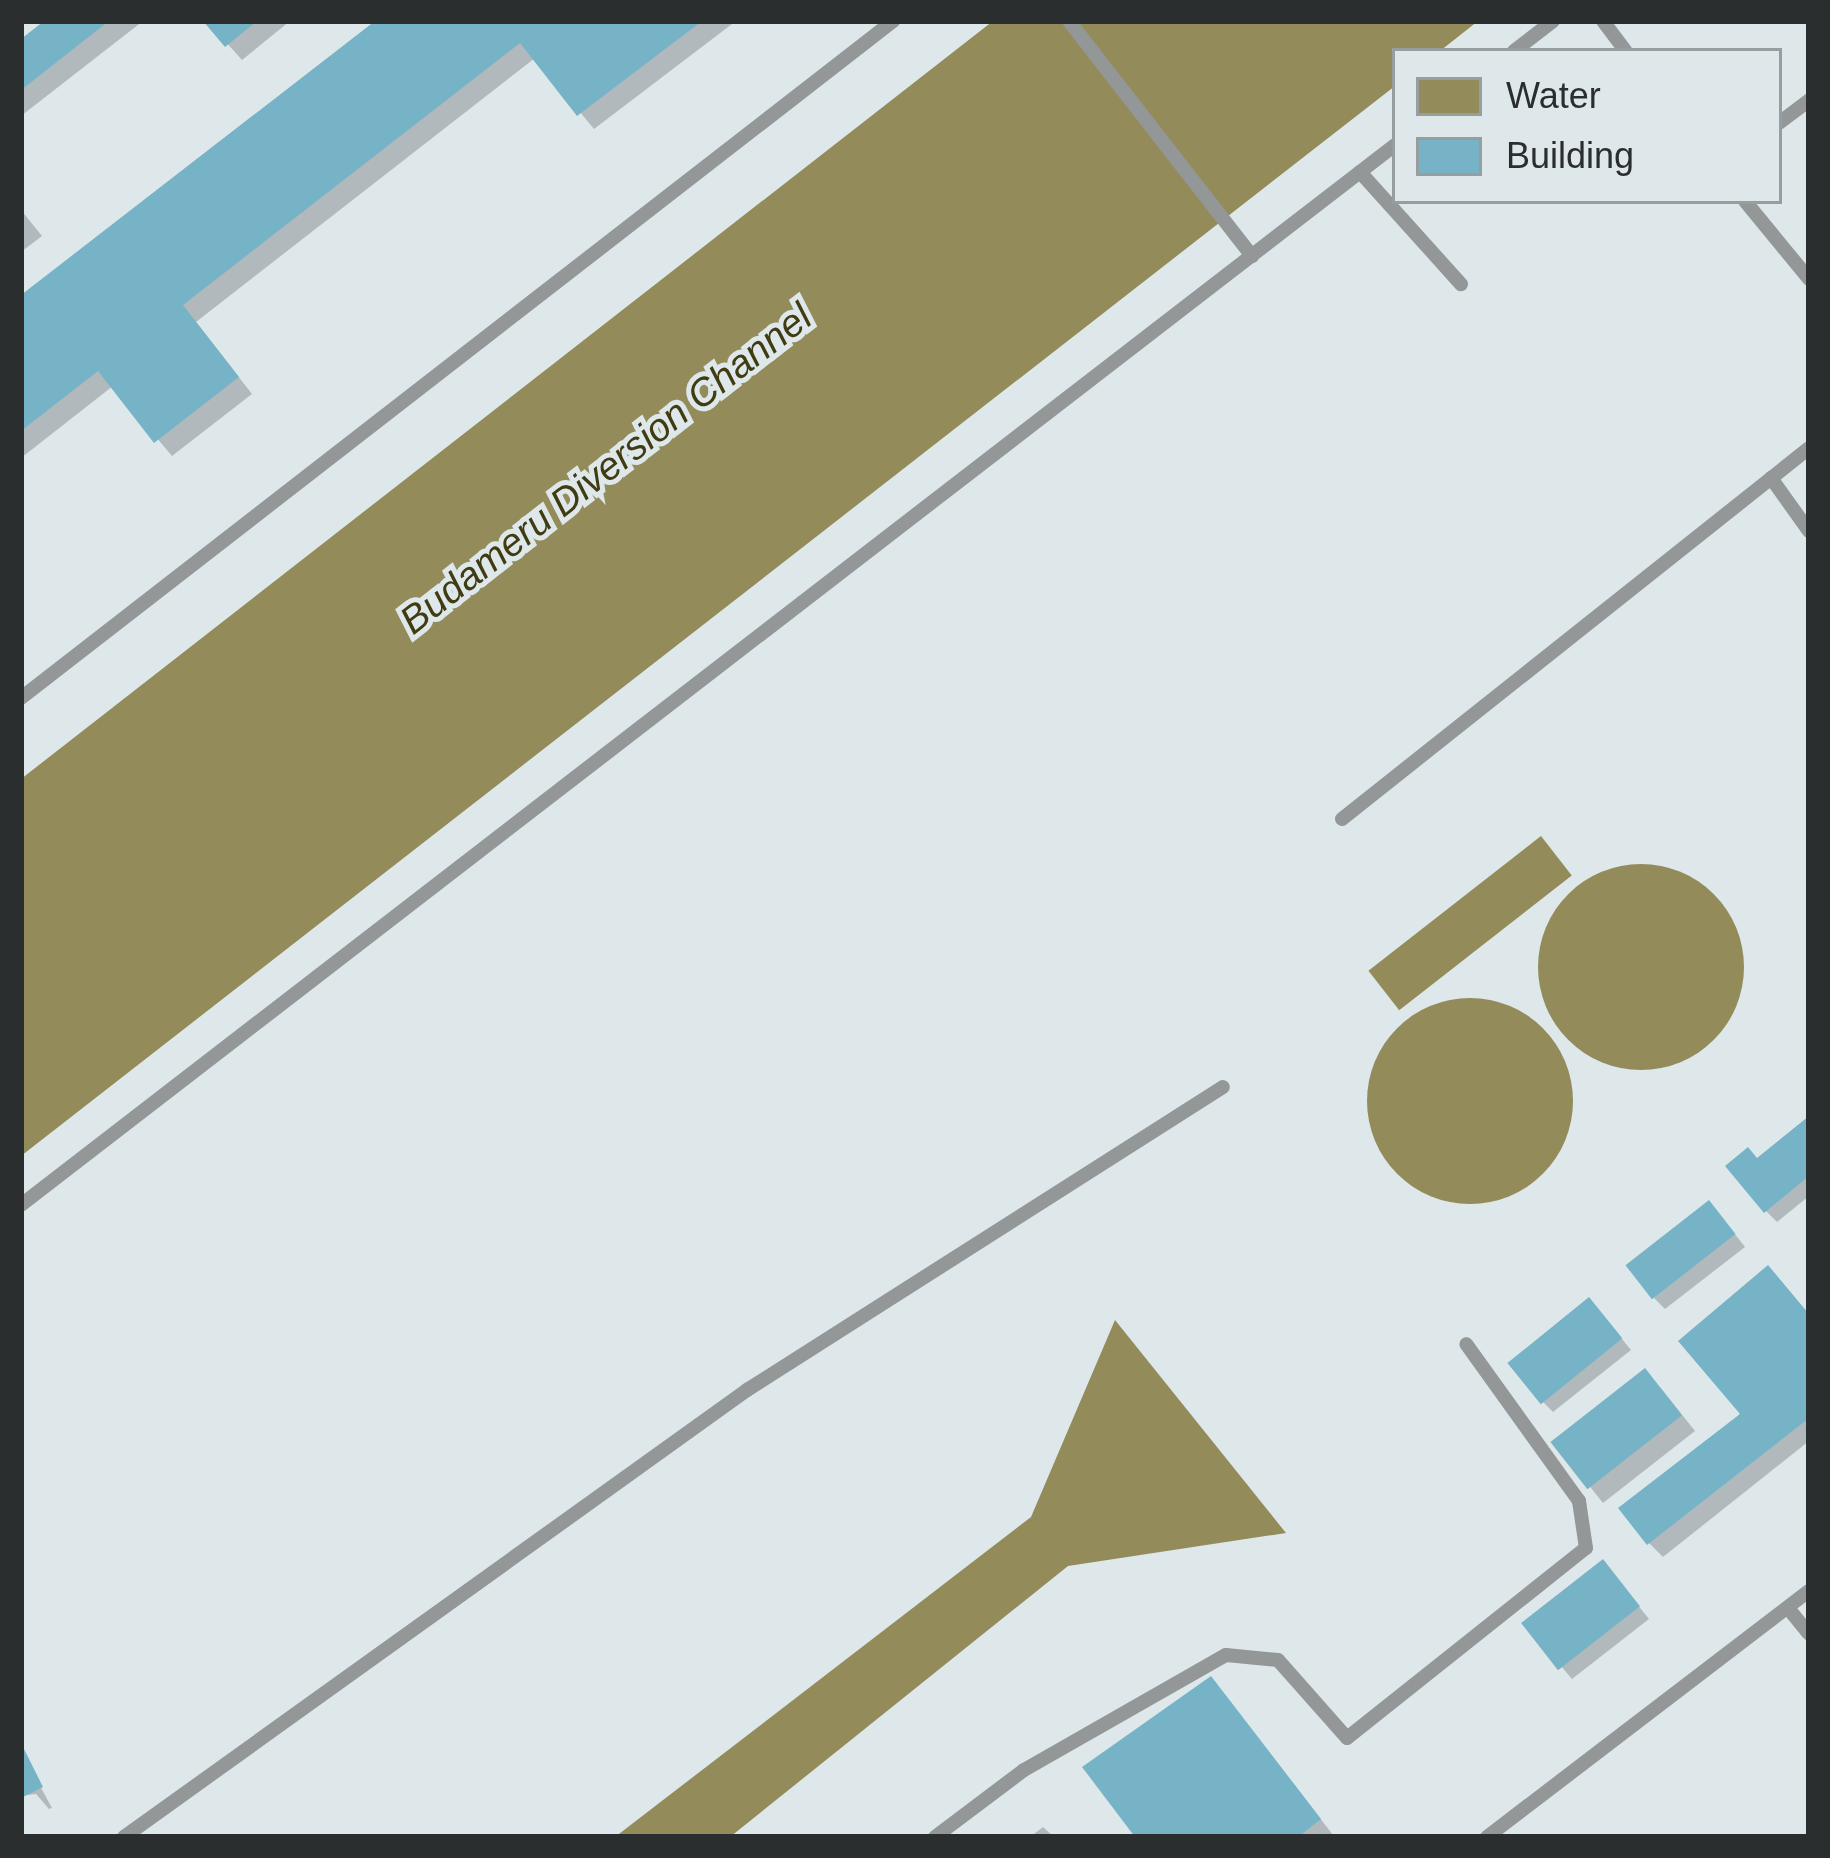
<!DOCTYPE html>
<style>
body{margin:0}
#map{position:relative;width:1830px;height:1858px;overflow:hidden;background:#dee8eb;font-family:Arial,sans-serif}
div>[style]{position:absolute}
.water>*{inset:0;background:#938c5a;transform-origin:0 0}
.round{border-radius:50%}
.shadow>*{inset:0;background:#0003}
.building>*{inset:0;background:#76b3c7;transform-origin:0 0}
.service>*{height:14px;margin:-7px;padding:0 7px;transform-origin:7px;border-radius:7px;background:#939798}
span{translate:-50% -50%;white-space:nowrap;text-align:center;line-height:1.15;-webkit-text-stroke:10px #dee8eb;paint-order:stroke}
.water-label{font-size:39px;color:#413b12;font-style:italic}
.frame{position:absolute;inset:0;border:24px solid #2a2e2f;pointer-events:none}
.legend{position:absolute;left:1392px;top:48px;width:390px;height:156px;box-sizing:border-box;background:#dee8eb;border:3px solid #969ea0;margin:0;padding:15px 21px;list-style:none;font-size:36px;color:#2a2e2f}
.legend li{display:flex;align-items:center;gap:24px;height:60px}
.legend b{width:60px;border:3px solid #969ea0}
</style>
<div id="map">
<div class="water">
<div style="clip-path:polygon(993px 21px,1478px 21px,1440px 51px,1395px 51px,1395px 86px,21px 1156px,21px 779px)"></div>
<div style="left:1541px;top:836px;width:50px;height:219px;rotate:52deg"></div>
<div class="round" style="left:1538px;top:864px;width:206px;height:206px"></div>
<div class="round" style="left:1367px;top:998px;width:206px;height:206px"></div>
<div style="clip-path:polygon(1115px 1320px,1286px 1533px,1068px 1566px,730px 1837px,615px 1837px,1031px 1517px)"></div>
</div>
<div class="shadow">
<div style="clip-path:polygon(48px 21px,143px 21px,21px 116px,21px 43px)"></div>
<div style="clip-path:polygon(207px 21px,290px 21px,242px 60px)"></div>
<div style="clip-path:polygon(380px 21px,736px 21px,594px 129px,535px 58px,196px 322px,252px 394px,172px 456px,113px 386px,21px 458px,21px 300px)"></div>
<div style="clip-path:polygon(21px 210px,42px 236px,21px 252px)"></div>
<div style="clip-path:polygon(1809px 1120px,1809px 1196px,1777px 1222px,1766px 1211px,1758px 1161px)"></div>
<div style="clip-path:polygon(1720px 1215px,1745px 1247px,1665px 1309px,1654px 1298px)"></div>
<div style="clip-path:polygon(1600px 1312px,1631px 1350px,1553px 1412px,1542px 1401px)"></div>
<div style="clip-path:polygon(1809px 1315px,1809px 1441px,1663px 1557px,1649px 1543px)"></div>
<div style="clip-path:polygon(1660px 1387px,1695px 1431px,1603px 1503px,1555px 1443px)"></div>
<div style="clip-path:polygon(1613px 1574px,1649px 1619px,1572px 1679px,1525px 1624px)"></div>
<div style="clip-path:polygon(1225px 1695px,1333px 1835px,1330px 1837px,1139px 1837px)"></div>
<div style="clip-path:polygon(21px 1751px,52px 1808px,49px 1809px,36px 1794px,27px 1795px)"></div>
<div style="clip-path:polygon(1043px 1827px,1054px 1837px,1030px 1837px)"></div>
</div>
<div class="building">
<div style="clip-path:polygon(44px 21px,109px 21px,21px 90px,21px 39px)"></div>
<div style="clip-path:polygon(203px 21px,257px 21px,225px 47px)"></div>
<div style="clip-path:polygon(375px 21px,702px 21px,577px 116px,520px 43px,183px 305px,239px 377px,154px 443px,98px 371px,21px 431px,21px 295px)"></div>
<div style="clip-path:polygon(1809px 1116px,1809px 1176px,1764px 1213px,1725px 1166px,1748px 1147px,1757px 1158px)"></div>
<div style="left:1709px;top:1200px;width:43px;height:106px;rotate:52deg"></div>
<div style="clip-path:polygon(1768px 1265px,1809px 1314px,1809px 1418px,1647px 1545px,1618px 1508px,1740px 1414px,1678px 1341px)"></div>
<div style="left:1589px;top:1297px;width:53px;height:105px;rotate:51deg"></div>
<div style="left:1645px;top:1368px;width:60px;height:120px;rotate:52deg"></div>
<div style="left:1603px;top:1559px;width:60px;height:104px;rotate:52deg"></div>
<div style="clip-path:polygon(1211px 1676px,1321px 1819px,1298px 1837px,1135px 1837px,1082px 1767px)"></div>
<div style="clip-path:polygon(21px 1743px,43px 1787px,21px 1798px)"></div>
</div>
<div class="service">
<div style="left:1069px;top:21px;width:298px;rotate:52.1deg"></div>
<div style="left:1603px;top:21px;width:38px;rotate:53deg"></div>
<div style="left:1514px;top:51px;width:49px;rotate:-37.6deg"></div>
<div style="left:1779px;top:123px;width:38px;rotate:-37deg"></div>
<div style="left:1360px;top:172px;width:151px;rotate:48deg"></div>
<div style="left:1745px;top:201px;width:101px;rotate:50.6deg"></div>
<div style="left:1771px;top:478px;width:65px;rotate:54.4deg"></div>
<div style="left:21px;top:698px;width:1104px;rotate:-37.82deg"></div>
<div style="left:1342px;top:819px;width:596px;rotate:-38.46deg"></div>
<div style="left:21px;top:1205px;width:1735px;rotate:-37.65deg"></div>
<div style="left:1788px;top:1608px;width:33px;rotate:51deg"></div>
<div style="left:124px;top:1837px;width:767px;rotate:-35.66deg"></div>
<div style="left:747px;top:1390px;width:564px;rotate:-32.48deg"></div>
<div style="left:935px;top:1837px;width:111px;rotate:-37deg"></div>
<div style="left:1024px;top:1770px;width:232px;rotate:-29.7deg"></div>
<div style="left:1226px;top:1655px;width:52px;rotate:5.5deg"></div>
<div style="left:1278px;top:1660px;width:104px;rotate:48.5deg"></div>
<div style="left:1347px;top:1738px;width:305px;rotate:-38.5deg"></div>
<div style="left:1586px;top:1548px;width:48px;rotate:-98.5deg"></div>
<div style="left:1579px;top:1501px;width:193px;rotate:-125.7deg"></div>
<div style="left:1487px;top:1837px;width:405px;rotate:-37.4deg"></div>
</div>
<div class="water-label">
<span style="left:606px;top:469px;rotate:-38deg">Budameru Diversion Channel</span>
</div>
<div class="frame"></div>
<ul class="legend">
<li><b style="height:33px;background:#938c5a"></b>Water</li>
<li><b style="height:33px;background:#76b3c7"></b>Building</li>
</ul>
</div>
